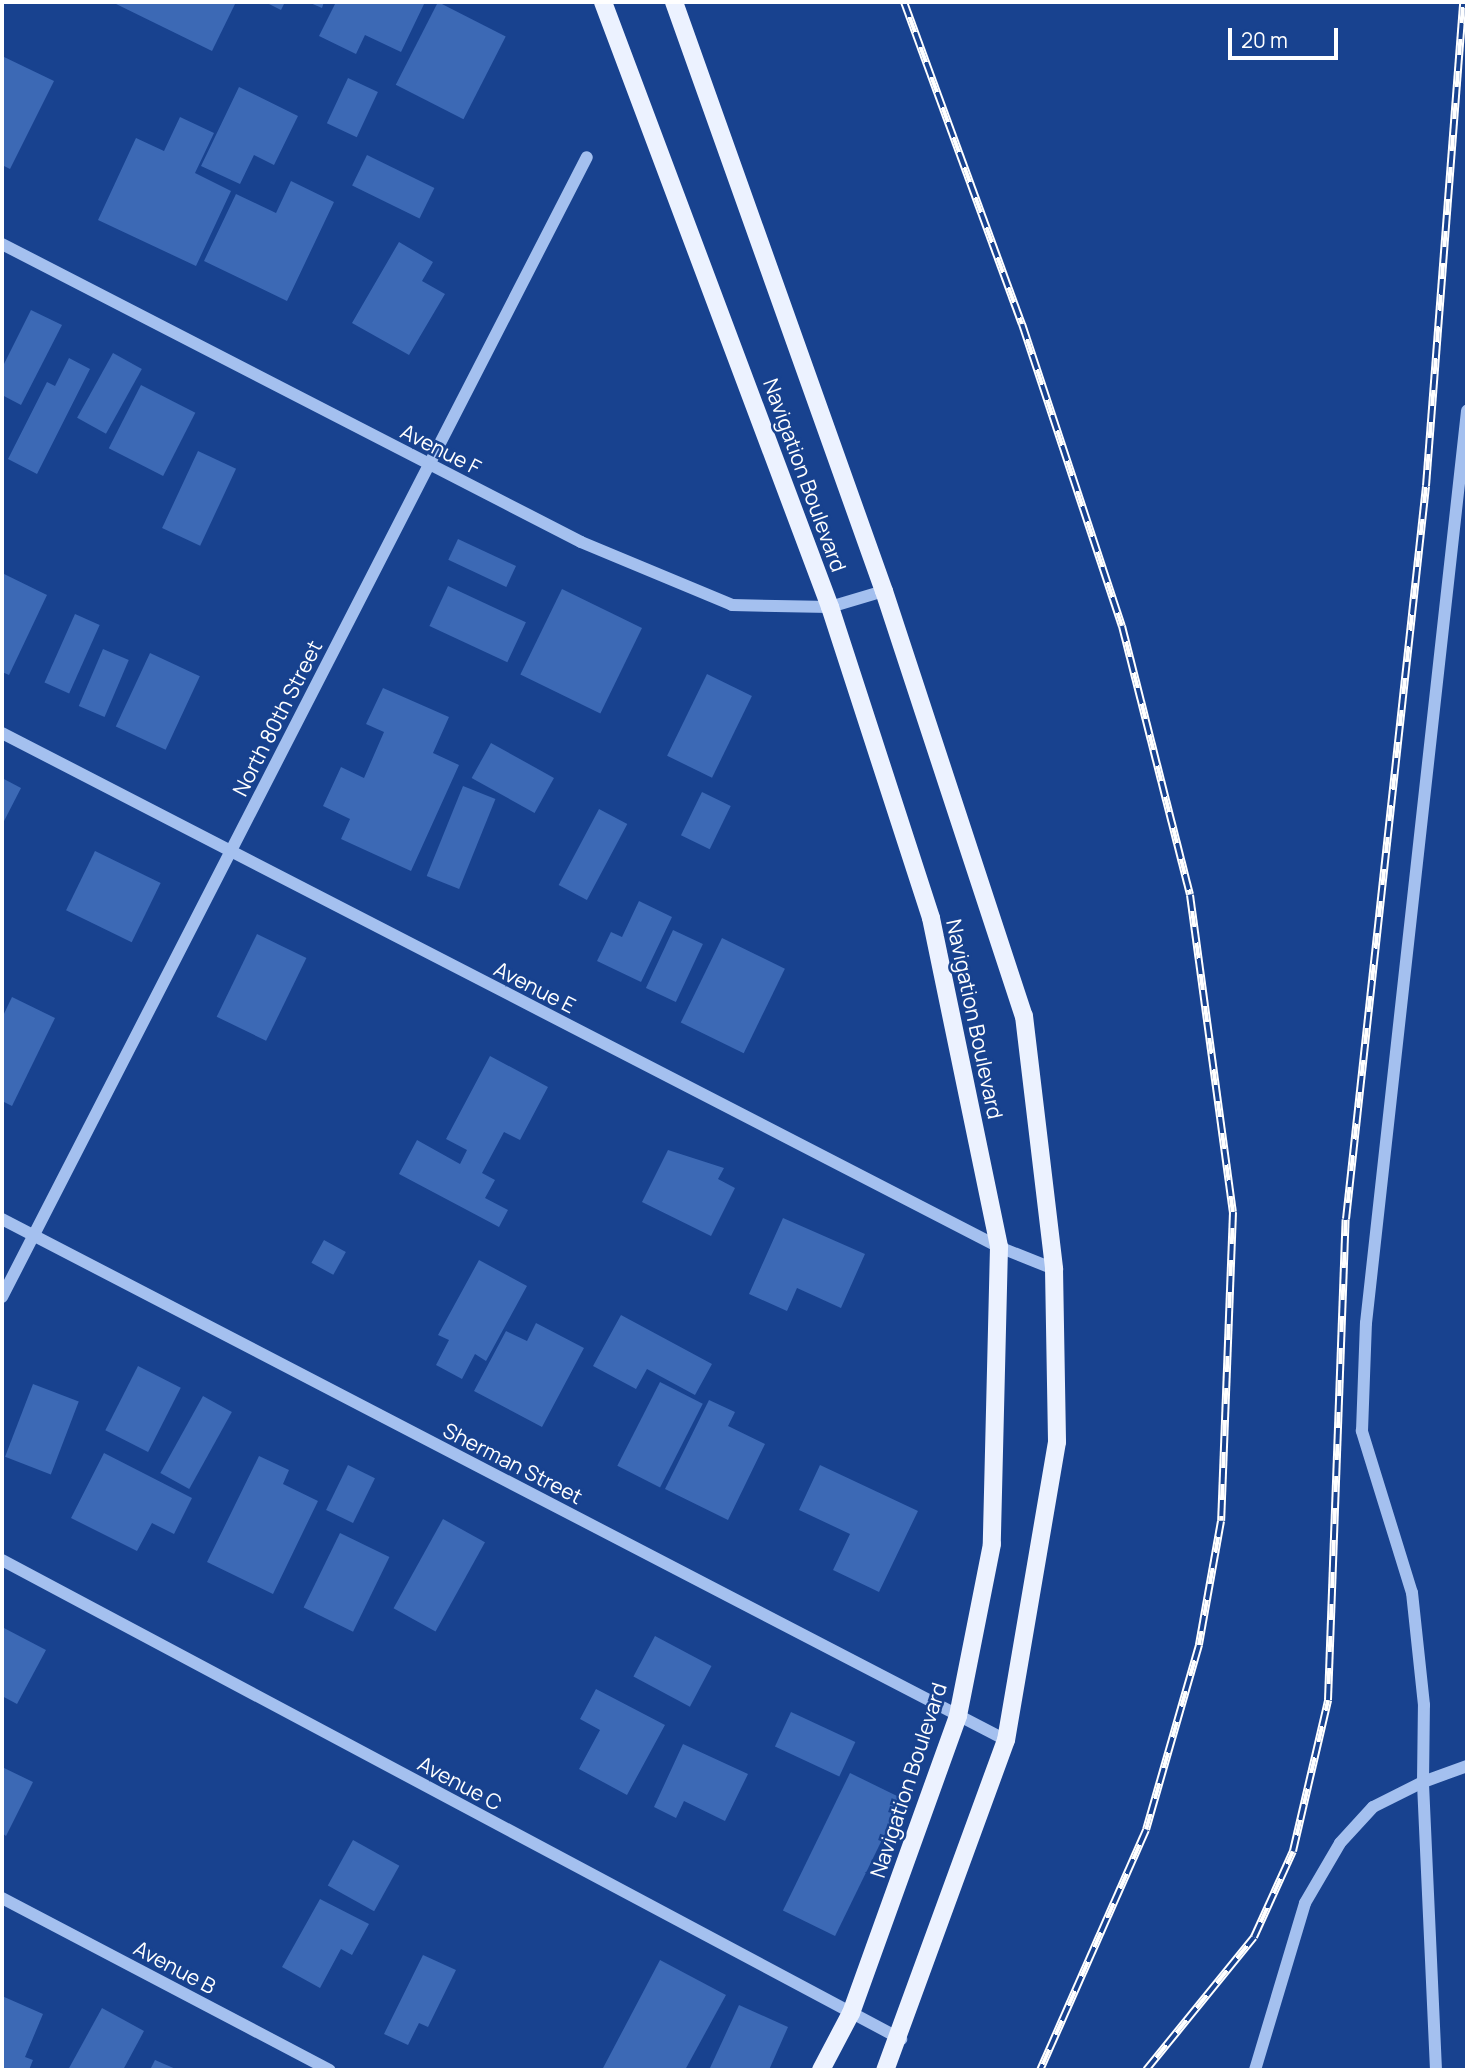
<!DOCTYPE html>
<style>
body{margin:0}
#map{position:relative;width:1469px;height:2072px;overflow:hidden;background:#18428f;font-family:Manrope,sans-serif}
div>[style]{position:absolute}
.building>*{inset:0;background:#3c69b5;transform-origin:0 0}
.minor>*{height:12px;margin:-6px;padding:0 6px;transform-origin:6px;border-radius:6px;background:#a4c0ef}
.major>*{height:18px;margin:-9px;padding:0 9px;transform-origin:9px;border-radius:9px;background:#ecf2ff}
.rail>*{height:8px;margin-top:-4px;transform-origin:0;background:repeating-linear-gradient(90deg,#18428f 0 16px,#fff 0 32px);box-sizing:border-box;border-block:2px solid #fff}
span{translate:-50% -50%;white-space:nowrap;text-align:center;line-height:1.15;-webkit-text-stroke:5px #18428f;paint-order:stroke}
.street-label{font-size:21px;color:#fff}
.frame{position:absolute;inset:0;border:4px solid #fff;pointer-events:none}
.scale{position:absolute;left:1228px;top:28px;width:110px;height:32px;box-sizing:border-box;border:4px solid #fff;border-top:0;padding-left:9px;font-size:21px;line-height:24px;white-space:nowrap;color:#fff;-webkit-text-stroke:5px #18428f;paint-order:stroke}
</style>
<div id="map">
<div class="building">
<div style="clip-path:polygon(112px 2px,236px 2px,212px 51px)"></div>
<div style="clip-path:polygon(265px 2px,285px 2px,281px 10px)"></div>
<div style="clip-path:polygon(308px 2px,324px 2px,322px 8px)"></div>
<div style="clip-path:polygon(336px 2px,425px 2px,401px 52px,365px 35px,356px 54px,319px 36px)"></div>
<div style="left:438px;top:2px;width:76px;height:93px;rotate:27deg"></div>
<div style="clip-path:polygon(2px 56px,54px 81px,10px 169px,2px 165px)"></div>
<div style="left:348px;top:78px;width:33px;height:50px;rotate:25deg"></div>
<div style="clip-path:polygon(239px 87px,298px 116px,274px 165px,254px 155px,240px 184px,201px 166px)"></div>
<div style="clip-path:polygon(180px 117px,214px 133px,195px 173px,231px 191px,196px 266px,98px 220px,136px 138px,164px 151px)"></div>
<div style="left:367px;top:155px;width:75px;height:34px;rotate:26deg"></div>
<div style="clip-path:polygon(291px 181px,334px 202px,287px 301px,204px 261px,236px 194px,276px 213px)"></div>
<div style="clip-path:polygon(399px 242px,433px 262px,422px 281px,445px 294px,409px 355px,352px 323px)"></div>
<div style="clip-path:polygon(31px 310px,62px 325px,21px 405px,2px 395px,2px 368px)"></div>
<div style="left:113px;top:353px;width:33px;height:74px;rotate:29deg"></div>
<div style="clip-path:polygon(69px 358px,90px 369px,37px 474px,8px 459px,47px 382px,55px 386px)"></div>
<div style="left:141px;top:385px;width:61px;height:71px;rotate:27deg"></div>
<div style="left:198px;top:451px;width:42px;height:85px;rotate:25deg"></div>
<div style="left:458px;top:539px;width:64px;height:23px;rotate:25deg"></div>
<div style="clip-path:polygon(2px 573px,47px 595px,9px 675px,2px 672px)"></div>
<div style="left:448px;top:586px;width:86px;height:44px;rotate:25deg"></div>
<div style="left:562px;top:589px;width:89px;height:95px;rotate:26deg"></div>
<div style="left:75px;top:614px;width:27px;height:75px;rotate:24deg"></div>
<div style="left:103px;top:649px;width:28px;height:62px;rotate:23deg"></div>
<div style="left:150px;top:653px;width:55px;height:81px;rotate:25deg"></div>
<div style="left:707px;top:674px;width:50px;height:91px;rotate:26deg"></div>
<div style="clip-path:polygon(383px 688px,449px 717px,433px 753px,459px 765px,411px 871px,341px 839px,350px 819px,323px 806px,341px 767px,364px 778px,384px 732px,366px 724px)"></div>
<div style="left:491px;top:743px;width:72px;height:40px;rotate:29deg"></div>
<div style="clip-path:polygon(2px 778px,21px 788px,2px 825px)"></div>
<div style="left:463px;top:786px;width:35px;height:97px;rotate:22deg"></div>
<div style="left:702px;top:792px;width:32px;height:48px;rotate:26deg"></div>
<div style="left:599px;top:809px;width:32px;height:86px;rotate:28deg"></div>
<div style="left:95px;top:851px;width:73px;height:66px;rotate:26deg"></div>
<div style="clip-path:polygon(639px 901px,672px 917px,641px 982px,597px 961px,611px 932px,622px 937px)"></div>
<div style="left:673px;top:930px;width:33px;height:64px;rotate:25deg"></div>
<div style="left:257px;top:934px;width:55px;height:92px;rotate:26deg"></div>
<div style="left:722px;top:938px;width:70px;height:94px;rotate:26deg"></div>
<div style="clip-path:polygon(12px 997px,55px 1018px,12px 1106px,2px 1101px,2px 1018px)"></div>
<div style="clip-path:polygon(490px 1056px,548px 1087px,520px 1140px,504px 1132px,482px 1173px,495px 1180px,485px 1198px,508px 1210px,499px 1227px,399px 1174px,417px 1140px,460px 1164px,467px 1150px,446px 1139px)"></div>
<div style="clip-path:polygon(668px 1150px,724px 1168px,718px 1179px,735px 1188px,711px 1236px,642px 1202px)"></div>
<div style="clip-path:polygon(783px 1218px,865px 1254px,841px 1308px,797px 1288px,787px 1311px,749px 1294px)"></div>
<div style="left:324px;top:1240px;width:25px;height:26px;rotate:29deg"></div>
<div style="clip-path:polygon(479px 1260px,527px 1286px,486px 1361px,475px 1354px,462px 1379px,436px 1365px,449px 1340px,438px 1335px)"></div>
<div style="clip-path:polygon(621px 1315px,712px 1364px,695px 1395px,647px 1369px,636px 1389px,593px 1366px)"></div>
<div style="clip-path:polygon(536px 1323px,584px 1348px,542px 1427px,474px 1391px,506px 1331px,527px 1341px)"></div>
<div style="left:138px;top:1366px;width:48px;height:72px;rotate:27deg"></div>
<div style="left:660px;top:1382px;width:48px;height:94px;rotate:27deg"></div>
<div style="left:33px;top:1384px;width:49px;height:78px;rotate:21deg"></div>
<div style="left:203px;top:1396px;width:33px;height:88px;rotate:29deg"></div>
<div style="clip-path:polygon(709px 1400px,735px 1412px,728px 1426px,765px 1444px,728px 1520px,665px 1489px)"></div>
<div style="clip-path:polygon(104px 1453px,192px 1498px,174px 1534px,152px 1523px,137px 1551px,71px 1518px)"></div>
<div style="clip-path:polygon(259px 1456px,289px 1470px,283px 1484px,318px 1501px,273px 1594px,207px 1562px)"></div>
<div style="left:348px;top:1465px;width:30px;height:50px;rotate:26deg"></div>
<div style="clip-path:polygon(820px 1465px,918px 1511px,879px 1592px,833px 1570px,850px 1534px,799px 1510px)"></div>
<div style="left:443px;top:1519px;width:48px;height:102px;rotate:29deg"></div>
<div style="left:340px;top:1533px;width:55px;height:83px;rotate:26deg"></div>
<div style="clip-path:polygon(2px 1627px,46px 1650px,17px 1704px,2px 1696px)"></div>
<div style="left:655px;top:1636px;width:64px;height:46px;rotate:28deg"></div>
<div style="clip-path:polygon(596px 1689px,665px 1725px,627px 1795px,579px 1769px,600px 1730px,580px 1719px)"></div>
<div style="left:791px;top:1712px;width:71px;height:38px;rotate:25deg"></div>
<div style="clip-path:polygon(683px 1744px,748px 1774px,725px 1821px,684px 1801px,676px 1818px,654px 1807px)"></div>
<div style="clip-path:polygon(2px 1767px,33px 1782px,6px 1836px,2px 1833px)"></div>
<div style="left:850px;top:1773px;width:58px;height:153px;rotate:26deg"></div>
<div style="left:353px;top:1840px;width:53px;height:52px;rotate:29deg"></div>
<div style="clip-path:polygon(320px 1899px,369px 1924px,352px 1955px,341px 1949px,320px 1988px,282px 1967px)"></div>
<div style="clip-path:polygon(423px 1955px,456px 1970px,428px 2027px,419px 2023px,408px 2045px,384px 2034px)"></div>
<div style="clip-path:polygon(660px 1960px,726px 1995px,685px 2070px,602px 2070px)"></div>
<div style="clip-path:polygon(2px 1996px,43px 2014px,25px 2057px,33px 2060px,29px 2070px,2px 2070px)"></div>
<div style="clip-path:polygon(739px 2005px,788px 2027px,769px 2070px,710px 2068px)"></div>
<div style="clip-path:polygon(102px 2008px,144px 2031px,123px 2070px,68px 2070px)"></div>
<div style="clip-path:polygon(155px 2060px,178px 2070px,150px 2070px)"></div>
</div>
<div class="minor">
<div style="left:2px;top:244px;width:651px;rotate:27.23deg"></div>
<div style="left:581px;top:542px;width:164px;rotate:22.6deg"></div>
<div style="left:732px;top:605px;width:98px;rotate:1.2deg"></div>
<div style="left:830px;top:607px;width:56px;rotate:-16.5deg"></div>
<div style="left:2px;top:733px;width:1122px;rotate:27.27deg"></div>
<div style="left:999px;top:1247px;width:59px;rotate:21.8deg"></div>
<div style="left:2px;top:1219px;width:1131px;rotate:27.43deg"></div>
<div style="left:2px;top:1297px;width:1281px;rotate:-62.84deg"></div>
<div style="left:2px;top:1560px;width:1019px;rotate:28.05deg"></div>
<div style="left:2px;top:1898px;width:370px;rotate:27.7deg"></div>
<div style="left:1255px;top:2070px;width:174px;rotate:-73.3deg"></div>
<div style="left:1305px;top:1903px;width:69px;rotate:-59.7deg"></div>
<div style="left:1340px;top:1843px;width:49px;rotate:-47.5deg"></div>
<div style="left:1373px;top:1807px;width:56px;rotate:-26.6deg"></div>
<div style="left:1423px;top:1782px;width:77px;rotate:-89.3deg"></div>
<div style="left:1424px;top:1705px;width:113px;rotate:-96.1deg"></div>
<div style="left:1412px;top:1593px;width:170px;rotate:-107.2deg"></div>
<div style="left:1362px;top:1431px;width:108px;rotate:-87.9deg"></div>
<div style="left:1366px;top:1323px;width:918px;rotate:-83.68deg"></div>
<div style="left:1436px;top:2070px;width:288px;rotate:-92.6deg"></div>
<div style="left:1423px;top:1782px;width:47px;rotate:-20deg"></div>
</div>
<div class="major">
<div style="left:603px;top:2px;width:646px;rotate:69.43deg"></div>
<div style="left:830px;top:607px;width:327px;rotate:72deg"></div>
<div style="left:931px;top:918px;width:336px;rotate:78.3deg"></div>
<div style="left:999px;top:1247px;width:297px;rotate:91.4deg"></div>
<div style="left:992px;top:1544px;width:175px;rotate:101.2deg"></div>
<div style="left:958px;top:1716px;width:316px;rotate:109.8deg"></div>
<div style="left:851px;top:2013px;width:64px;rotate:117.8deg"></div>
<div style="left:674px;top:2px;width:625px;rotate:70.38deg"></div>
<div style="left:884px;top:591px;width:447px;rotate:71.8deg"></div>
<div style="left:1024px;top:1016px;width:255px;rotate:83.2deg"></div>
<div style="left:1054px;top:1269px;width:173px;rotate:89deg"></div>
<div style="left:1057px;top:1442px;width:302px;rotate:99.7deg"></div>
<div style="left:1006px;top:1740px;width:351px;rotate:110.1deg"></div>
</div>
<div class="rail">
<div style="left:904px;top:2px;width:343px;rotate:69.9deg"></div>
<div style="left:1022px;top:324px;width:318px;rotate:71.7deg"></div>
<div style="left:1122px;top:626px;width:277px;rotate:75.8deg"></div>
<div style="left:1190px;top:895px;width:320px;rotate:82.3deg"></div>
<div style="left:1233px;top:1212px;width:309px;rotate:92.2deg"></div>
<div style="left:1221px;top:1521px;width:126px;rotate:100.1deg"></div>
<div style="left:1199px;top:1645px;width:192px;rotate:106deg"></div>
<div style="left:1146px;top:1830px;width:262px;rotate:113.8deg"></div>
<div style="left:1146px;top:2070px;width:171px;rotate:-50.9deg"></div>
<div style="left:1254px;top:1937px;width:94px;rotate:-65.6deg"></div>
<div style="left:1293px;top:1851px;width:155px;rotate:-76.9deg"></div>
<div style="left:1328px;top:1700px;width:481px;rotate:-87.9deg"></div>
<div style="left:1346px;top:1219px;width:737px;rotate:-83.77deg"></div>
<div style="left:1426px;top:486px;width:485px;rotate:-85.6deg"></div>
</div>
<div class="street-label">
<span style="left:441px;top:449px;rotate:27deg">Avenue F</span>
<span style="left:805px;top:475px;rotate:70deg">Navigation Boulevard</span>
<span style="left:277px;top:718px;rotate:-63deg">North 80th Street</span>
<span style="left:535px;top:987px;rotate:27deg">Avenue E</span>
<span style="left:975px;top:1019px;rotate:78deg">Navigation Boulevard</span>
<span style="left:513px;top:1463px;rotate:27deg">Sherman Street</span>
<span style="left:908px;top:1780px;rotate:-72deg">Navigation Boulevard</span>
<span style="left:460px;top:1783px;rotate:28deg">Avenue C</span>
<span style="left:175px;top:1967px;rotate:28deg">Avenue B</span>
</div>
<div class="frame"></div>
<div class="scale">20 m</div>
</div>
